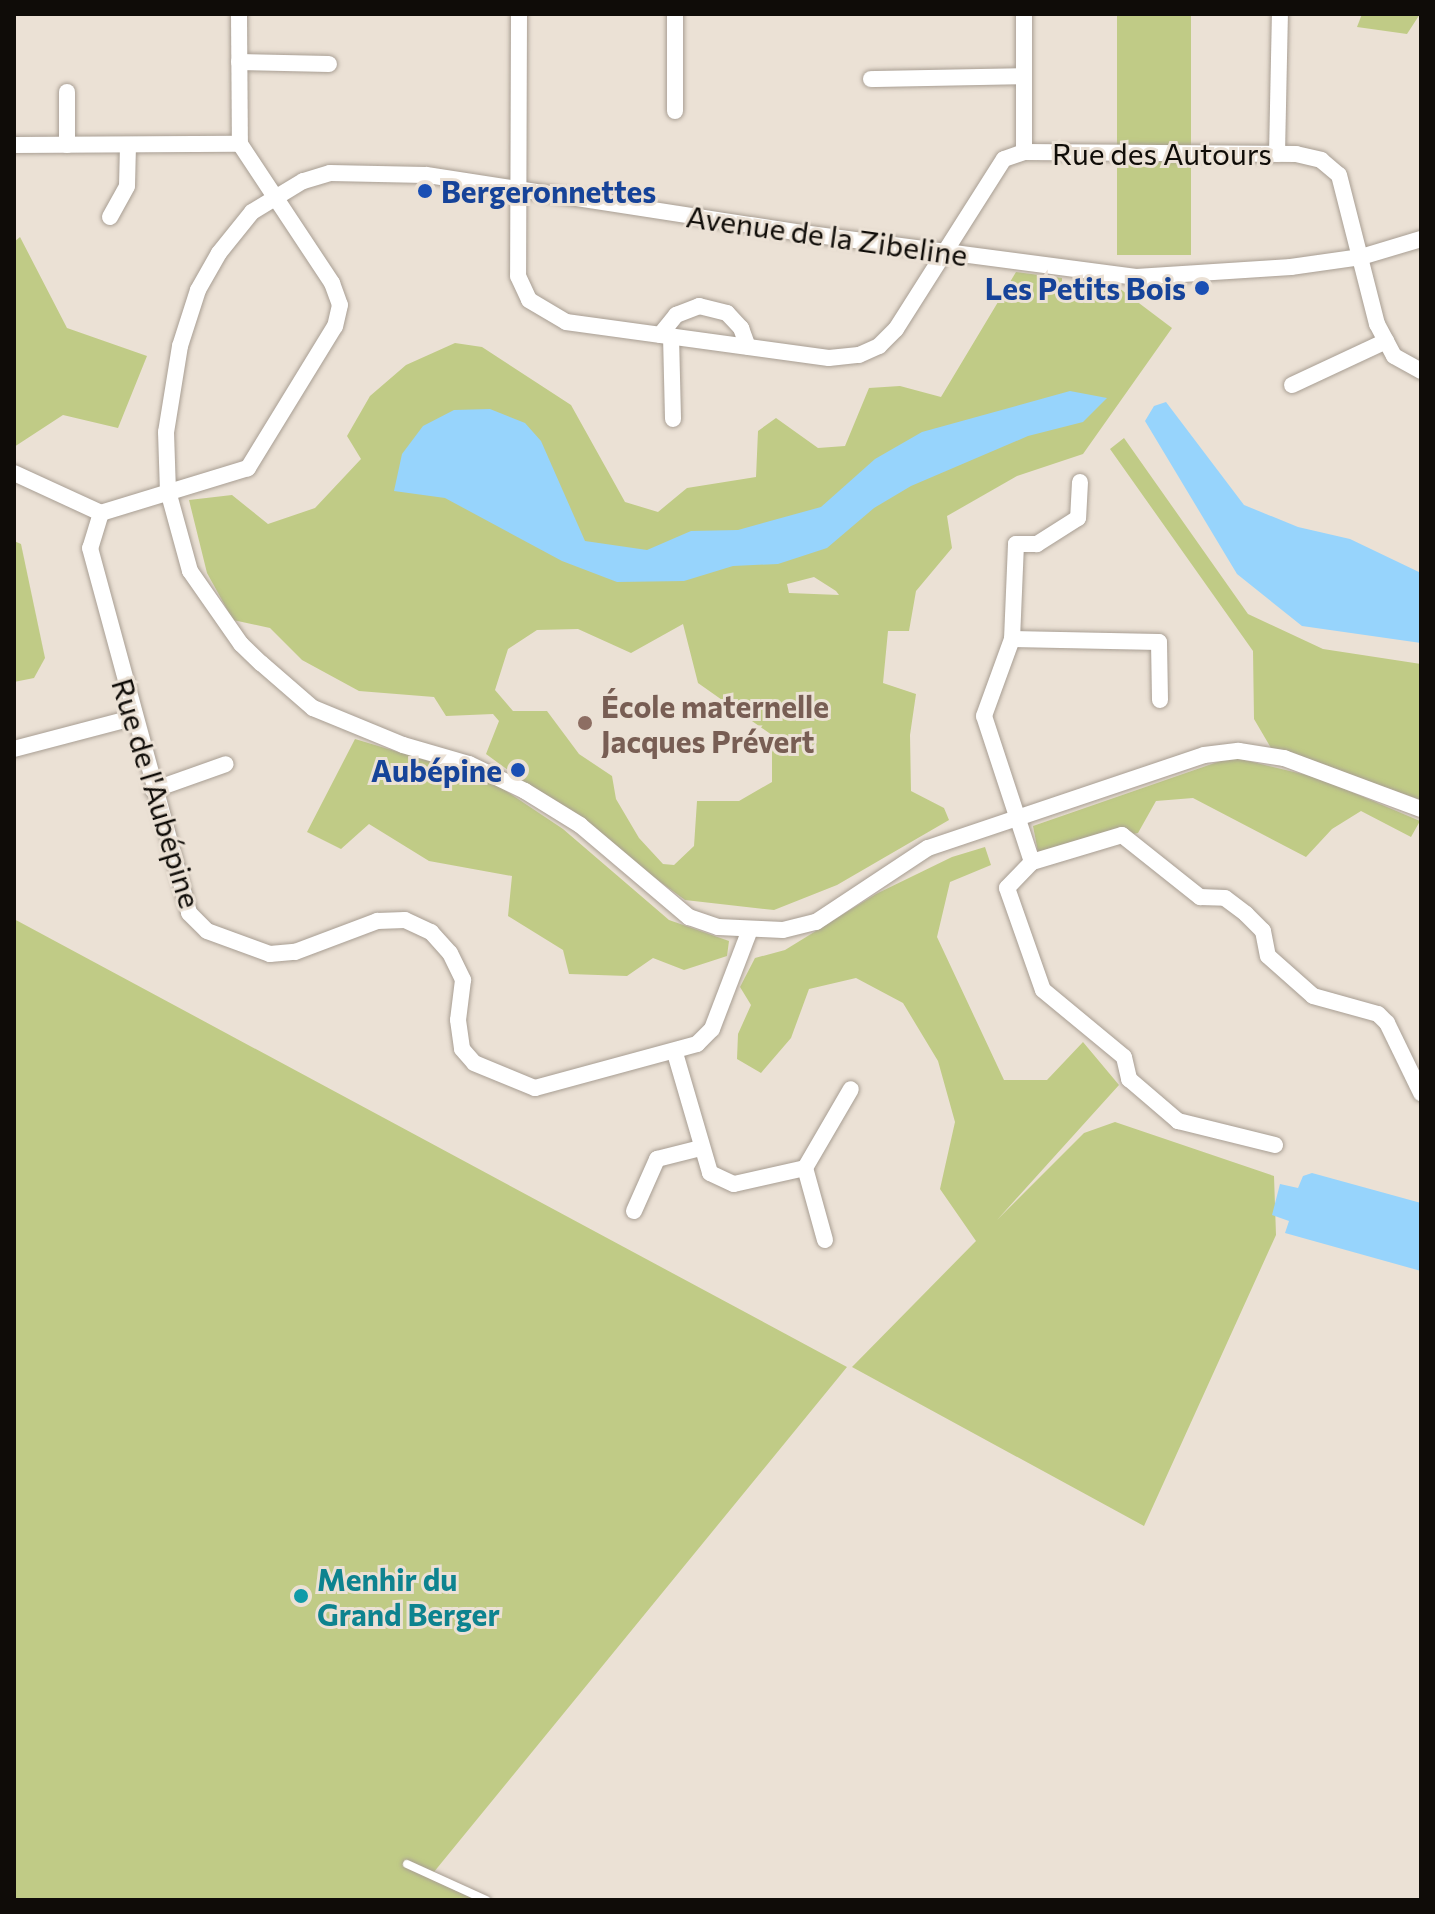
<!DOCTYPE html>
<meta charset="utf-8">
<style>
body{margin:0}
#map{position:relative;width:1435px;height:1914px;overflow:hidden;background:#ebe1d5;font-family:Commissioner,sans-serif}
div>[style]{position:absolute}
.green>*{inset:0;background:#c0cb86;transform-origin:0 0}
.water>*{inset:0;background:#97d4fc}
.roads{filter:drop-shadow(0 0 2px #a89e93) drop-shadow(0 0 2px #a89e93)}
.lane>*{height:8px;margin:-4px;padding:0 4px;transform-origin:4px;border-radius:4px;background:#fff}
.street>*{height:16px;margin:-8px;padding:0 8px;transform-origin:8px;border-radius:8px;background:#fff}
.dots>*{width:22px;height:22px;translate:-50% -50%;box-sizing:border-box;border:4px solid #ebe1d5;border-radius:50%}
span{translate:-50% -50%;white-space:nowrap;text-align:center;line-height:1.15;-webkit-text-stroke:6px #ebe1d5;paint-order:stroke}
.street-label{font-size:30px;color:#0f0c08}
.transit-label{font-size:30px;color:#164399;font-weight:700}
.left{translate:0 -50%;text-align:left}
.right{translate:-100% -50%;text-align:right}
.education-label{font-size:30px;color:#785e54;font-weight:700}
.culture-label{font-size:30px;color:#0d838f;font-weight:700}
.frame{position:absolute;inset:0;border:16px solid #0f0c08;pointer-events:none}
</style>
<div id="map">
<div class="green">
<div style="left:1117px;top:14px;width:74px;height:241px"></div>
<div style="clip-path:polygon(1362px 14px,1420px 14px,1407px 34px,1357px 27px)"></div>
<div style="clip-path:polygon(20px 237px,67px 328px,147px 356px,118px 428px,63px 415px,14px 447px,14px 242px)"></div>
<div style="clip-path:polygon(evenodd,1016px 272px,1062px 278px,1062px 302px,1115px 285px,1172px 328px,1083px 454px,1017px 476px,947px 516px,952px 548px,916px 591px,909px 631px,888px 631px,883px 683px,916px 694px,910px 735px,911px 791px,944px 808px,949px 820px,837px 885px,774px 910px,685px 900px,486px 754px,499px 721px,493px 714px,446px 716px,434px 697px,359px 691px,302px 660px,270px 628px,233px 620px,207px 573px,189px 500px,232px 495px,268px 524px,315px 508px,361px 459px,347px 436px,370px 396px,406px 365px,455px 343px,482px 347px,571px 405px,625px 502px,658px 512px,687px 488px,756px 477px,758px 431px,776px 418px,818px 448px,845px 446px,869px 388px,900px 386px,941px 397px,1016px 272px,814px 577px,836px 591px,839px 595px,789px 593px,787px 584px,814px 577px,1016px 272px,683px 624px,698px 683px,772px 735px,772px 782px,739px 801px,697px 801px,694px 846px,674px 865px,663px 864px,639px 838px,616px 799px,612px 776px,579px 754px,547px 711px,513px 711px,495px 690px,508px 649px,537px 630px,578px 629px,631px 653px,683px 624px)"></div>
<div style="clip-path:polygon(1124px 438px,1248px 614px,1323px 649px,1421px 664px,1421px 800px,1271px 748px,1254px 719px,1253px 651px,1110px 449px)"></div>
<div style="clip-path:polygon(14px 541px,21px 544px,45px 658px,34px 678px,14px 682px)"></div>
<div style="clip-path:polygon(355px 739px,488px 779px,563px 829px,669px 920px,729px 941px,727px 956px,684px 970px,653px 958px,627px 976px,569px 974px,563px 950px,508px 916px,512px 876px,429px 861px,369px 824px,341px 849px,307px 832px)"></div>
<div style="clip-path:polygon(1232px 757px,1319px 778px,1420px 821px,1411px 837px,1361px 811px,1332px 829px,1306px 857px,1193px 798px,1156px 801px,1138px 833px,1038px 852px,1033px 826px)"></div>
<div style="clip-path:polygon(985px 847px,991px 865px,950px 882px,937px 937px,1004px 1080px,1047px 1080px,1083px 1042px,1119px 1085px,997px 1220px,1084px 1133px,1115px 1122px,1274px 1176px,1276px 1235px,1144px 1526px,852px 1367px,976px 1241px,940px 1189px,955px 1122px,938px 1061px,903px 1003px,856px 978px,809px 989px,791px 1038px,761px 1073px,737px 1059px,738px 1034px,751px 1005px,740px 987px,755px 958px,785px 950px,876px 894px,952px 857px)"></div>
<div style="clip-path:polygon(14px 919px,847px 1367px,429px 1878px,476px 1900px,14px 1900px)"></div>
</div>
<div class="water">
<div style="clip-path:polygon(1070px 391px,1107px 398px,1083px 422px,1028px 436px,911px 486px,874px 508px,827px 548px,778px 564px,733px 566px,684px 581px,617px 582px,562px 561px,445px 498px,394px 491px,402px 454px,423px 426px,454px 410px,490px 409px,525px 423px,541px 441px,585px 541px,647px 550px,691px 531px,738px 530px,821px 507px,875px 459px,922px 432px)"></div>
<div style="clip-path:polygon(1166px 402px,1244px 505px,1298px 527px,1350px 539px,1421px 573px,1421px 643px,1302px 626px,1237px 574px,1145px 421px,1154px 406px)"></div>
<div style="clip-path:polygon(1312px 1173px,1421px 1203px,1421px 1271px,1285px 1233px,1289px 1221px,1272px 1215px,1280px 1184px,1298px 1188px,1303px 1176px)"></div>
</div>
<div class="roads">
<div class="lane">
<div style="left:407px;top:1864px;width:87px;rotate:24.5deg"></div>
</div>
<div class="street">
<div style="left:239px;top:14px;width:130px;rotate:89.6deg"></div>
<div style="left:240px;top:144px;width:167px;rotate:56.5deg"></div>
<div style="left:332px;top:283px;width:23px;rotate:70deg"></div>
<div style="left:340px;top:305px;width:22px;rotate:103deg"></div>
<div style="left:335px;top:326px;width:167px;rotate:121.5deg"></div>
<div style="left:248px;top:468px;width:154px;rotate:163deg"></div>
<div style="left:101px;top:513px;width:37px;rotate:107deg"></div>
<div style="left:90px;top:548px;width:378px;rotate:74.8deg"></div>
<div style="left:189px;top:913px;width:25px;rotate:45deg"></div>
<div style="left:207px;top:931px;width:67px;rotate:20.1deg"></div>
<div style="left:270px;top:954px;width:25px;rotate:-5deg"></div>
<div style="left:295px;top:952px;width:88px;rotate:-20.7deg"></div>
<div style="left:377px;top:921px;width:28px;rotate:-2deg"></div>
<div style="left:405px;top:920px;width:29px;rotate:25deg"></div>
<div style="left:431px;top:932px;width:28px;rotate:48deg"></div>
<div style="left:450px;top:953px;width:30px;rotate:64deg"></div>
<div style="left:463px;top:980px;width:40px;rotate:97.1deg"></div>
<div style="left:458px;top:1020px;width:29px;rotate:82deg"></div>
<div style="left:462px;top:1049px;width:18px;rotate:49deg"></div>
<div style="left:474px;top:1063px;width:66px;rotate:22.3deg"></div>
<div style="left:535px;top:1088px;width:168px;rotate:-15.2deg"></div>
<div style="left:697px;top:1044px;width:21px;rotate:-45deg"></div>
<div style="left:712px;top:1029px;width:104px;rotate:-69.1deg"></div>
<div style="left:519px;top:14px;width:262px;rotate:90.2deg"></div>
<div style="left:518px;top:276px;width:26px;rotate:65deg"></div>
<div style="left:529px;top:300px;width:43px;rotate:30.7deg"></div>
<div style="left:566px;top:322px;width:265px;rotate:7.8deg"></div>
<div style="left:829px;top:358px;width:30px;rotate:-6deg"></div>
<div style="left:859px;top:355px;width:22px;rotate:-24deg"></div>
<div style="left:879px;top:346px;width:24px;rotate:-45deg"></div>
<div style="left:896px;top:329px;width:201px;rotate:-57.6deg"></div>
<div style="left:1004px;top:159px;width:21px;rotate:-19deg"></div>
<div style="left:1024px;top:152px;width:272px;rotate:0.4deg"></div>
<div style="left:1296px;top:154px;width:26px;rotate:13deg"></div>
<div style="left:1321px;top:160px;width:23px;rotate:40deg"></div>
<div style="left:1339px;top:175px;width:154px;rotate:75.7deg"></div>
<div style="left:1377px;top:324px;width:36px;rotate:62deg"></div>
<div style="left:1394px;top:356px;width:31px;rotate:29deg"></div>
<div style="left:675px;top:14px;width:97px;rotate:90deg"></div>
<div style="left:1024px;top:14px;width:138px;rotate:90deg"></div>
<div style="left:239px;top:62px;width:90px;rotate:1.3deg"></div>
<div style="left:871px;top:79px;width:153px;rotate:-1.1deg"></div>
<div style="left:67px;top:92px;width:53px;rotate:90deg"></div>
<div style="left:14px;top:145px;width:226px;rotate:-0.3deg"></div>
<div style="left:1277px;top:154px;width:140px;rotate:-88.8deg"></div>
<div style="left:110px;top:217px;width:35px;rotate:-61deg"></div>
<div style="left:127px;top:186px;width:41px;rotate:-88.6deg"></div>
<div style="left:1421px;top:239px;width:63px;rotate:163.3deg"></div>
<div style="left:1361px;top:257px;width:71px;rotate:171.9deg"></div>
<div style="left:1291px;top:267px;width:155px;rotate:176.3deg"></div>
<div style="left:1136px;top:277px;width:337px;rotate:-172.5deg"></div>
<div style="left:802px;top:233px;width:380px;rotate:-171.2deg"></div>
<div style="left:426px;top:175px;width:96px;rotate:-178.8deg"></div>
<div style="left:330px;top:173px;width:28px;rotate:163deg"></div>
<div style="left:303px;top:181px;width:60px;rotate:148.7deg"></div>
<div style="left:252px;top:212px;width:53px;rotate:128.8deg"></div>
<div style="left:219px;top:253px;width:43px;rotate:119.6deg"></div>
<div style="left:198px;top:290px;width:59px;rotate:107.8deg"></div>
<div style="left:180px;top:346px;width:87px;rotate:99.2deg"></div>
<div style="left:166px;top:432px;width:59px;rotate:88.1deg"></div>
<div style="left:168px;top:491px;width:83px;rotate:74.6deg"></div>
<div style="left:190px;top:571px;width:89px;rotate:55.1deg"></div>
<div style="left:241px;top:644px;width:28px;rotate:44deg"></div>
<div style="left:261px;top:663px;width:69px;rotate:40.9deg"></div>
<div style="left:313px;top:708px;width:97px;rotate:22.3deg"></div>
<div style="left:403px;top:745px;width:69px;rotate:16.1deg"></div>
<div style="left:469px;top:764px;width:62px;rotate:25.7deg"></div>
<div style="left:525px;top:791px;width:65px;rotate:31.7deg"></div>
<div style="left:580px;top:825px;width:143px;rotate:40.2deg"></div>
<div style="left:689px;top:917px;width:31px;rotate:19deg"></div>
<div style="left:718px;top:927px;width:65px;rotate:2.6deg"></div>
<div style="left:783px;top:930px;width:34px;rotate:-14deg"></div>
<div style="left:816px;top:922px;width:134px;rotate:-33.5deg"></div>
<div style="left:928px;top:848px;width:291px;rotate:-18.6deg"></div>
<div style="left:1204px;top:755px;width:35px;rotate:-7deg"></div>
<div style="left:1239px;top:751px;width:46px;rotate:8.8deg"></div>
<div style="left:1284px;top:758px;width:146px;rotate:20.4deg"></div>
<div style="left:660px;top:335px;width:26px;rotate:-51deg"></div>
<div style="left:676px;top:315px;width:25px;rotate:-21deg"></div>
<div style="left:699px;top:306px;width:29px;rotate:14deg"></div>
<div style="left:727px;top:313px;width:21px;rotate:47deg"></div>
<div style="left:741px;top:328px;width:20px;rotate:70deg"></div>
<div style="left:671px;top:336px;width:83px;rotate:88.6deg"></div>
<div style="left:1292px;top:385px;width:104px;rotate:-25.1deg"></div>
<div style="left:14px;top:473px;width:96px;rotate:24.7deg"></div>
<div style="left:1080px;top:482px;width:36px;rotate:93deg"></div>
<div style="left:1078px;top:518px;width:49px;rotate:147.6deg"></div>
<div style="left:1037px;top:544px;width:21px;rotate:180deg"></div>
<div style="left:1016px;top:544px;width:95px;rotate:92.4deg"></div>
<div style="left:1012px;top:639px;width:82px;rotate:110deg"></div>
<div style="left:984px;top:716px;width:154px;rotate:71.8deg"></div>
<div style="left:1032px;top:862px;width:94px;rotate:-16.7deg"></div>
<div style="left:1122px;top:835px;width:100px;rotate:38.5deg"></div>
<div style="left:1200px;top:897px;width:25px;rotate:2deg"></div>
<div style="left:1225px;top:898px;width:26px;rotate:37deg"></div>
<div style="left:1246px;top:914px;width:24px;rotate:45deg"></div>
<div style="left:1263px;top:931px;width:25px;rotate:79deg"></div>
<div style="left:1268px;top:956px;width:60px;rotate:41.6deg"></div>
<div style="left:1313px;top:996px;width:67px;rotate:15.5deg"></div>
<div style="left:1378px;top:1014px;width:13px;rotate:45deg"></div>
<div style="left:1387px;top:1023px;width:78px;rotate:64.1deg"></div>
<div style="left:1012px;top:639px;width:147px;rotate:1.2deg"></div>
<div style="left:1159px;top:642px;width:58px;rotate:89deg"></div>
<div style="left:14px;top:749px;width:122px;rotate:-14.7deg"></div>
<div style="left:153px;top:790px;width:77px;rotate:-19.6deg"></div>
<div style="left:1032px;top:862px;width:36px;rotate:134deg"></div>
<div style="left:1007px;top:888px;width:108px;rotate:70.6deg"></div>
<div style="left:1043px;top:990px;width:105px;rotate:39.6deg"></div>
<div style="left:1124px;top:1057px;width:23px;rotate:77deg"></div>
<div style="left:1129px;top:1079px;width:65px;rotate:40.6deg"></div>
<div style="left:1178px;top:1121px;width:100px;rotate:13.9deg"></div>
<div style="left:675px;top:1053px;width:125px;rotate:73.7deg"></div>
<div style="left:710px;top:1173px;width:26px;rotate:25deg"></div>
<div style="left:734px;top:1184px;width:73px;rotate:-12.7deg"></div>
<div style="left:634px;top:1211px;width:57px;rotate:-66.1deg"></div>
<div style="left:657px;top:1159px;width:44px;rotate:-14.3deg"></div>
<div style="left:825px;top:1240px;width:75px;rotate:-105.5deg"></div>
<div style="left:805px;top:1168px;width:91px;rotate:-59.8deg"></div>
</div>
</div>
<div class="dots">
<div style="left:425px;top:191px;background:#1a4fb4"></div>
<div style="left:1202px;top:288px;background:#1a4fb4"></div>
<div style="left:585px;top:723px;background:#8d6e63"></div>
<div style="left:518px;top:770px;background:#1a4fb4"></div>
<div style="left:301px;top:1596px;background:#0f9aa8"></div>
</div>
<div class="street-label">
<span style="left:1162px;top:153px">Rue des Autours</span>
<span style="left:827px;top:235px;rotate:8deg">Avenue de la Zibeline</span>
<span style="left:157px;top:793px;rotate:73deg">Rue de l'Aubépine</span>
</div>
<div class="transit-label">
<span class="left" style="left:441px;top:191px">Bergeronnettes</span>
<span class="right" style="left:1186px;top:288px">Les Petits Bois</span>
<span class="right" style="left:502px;top:770px">Aubépine</span>
</div>
<div class="education-label">
<span class="left" style="left:601px;top:723px">École maternelle<br>Jacques Prévert</span>
</div>
<div class="culture-label">
<span class="left" style="left:317px;top:1596px">Menhir du<br>Grand Berger</span>
</div>
<div class="frame"></div>
</div>
